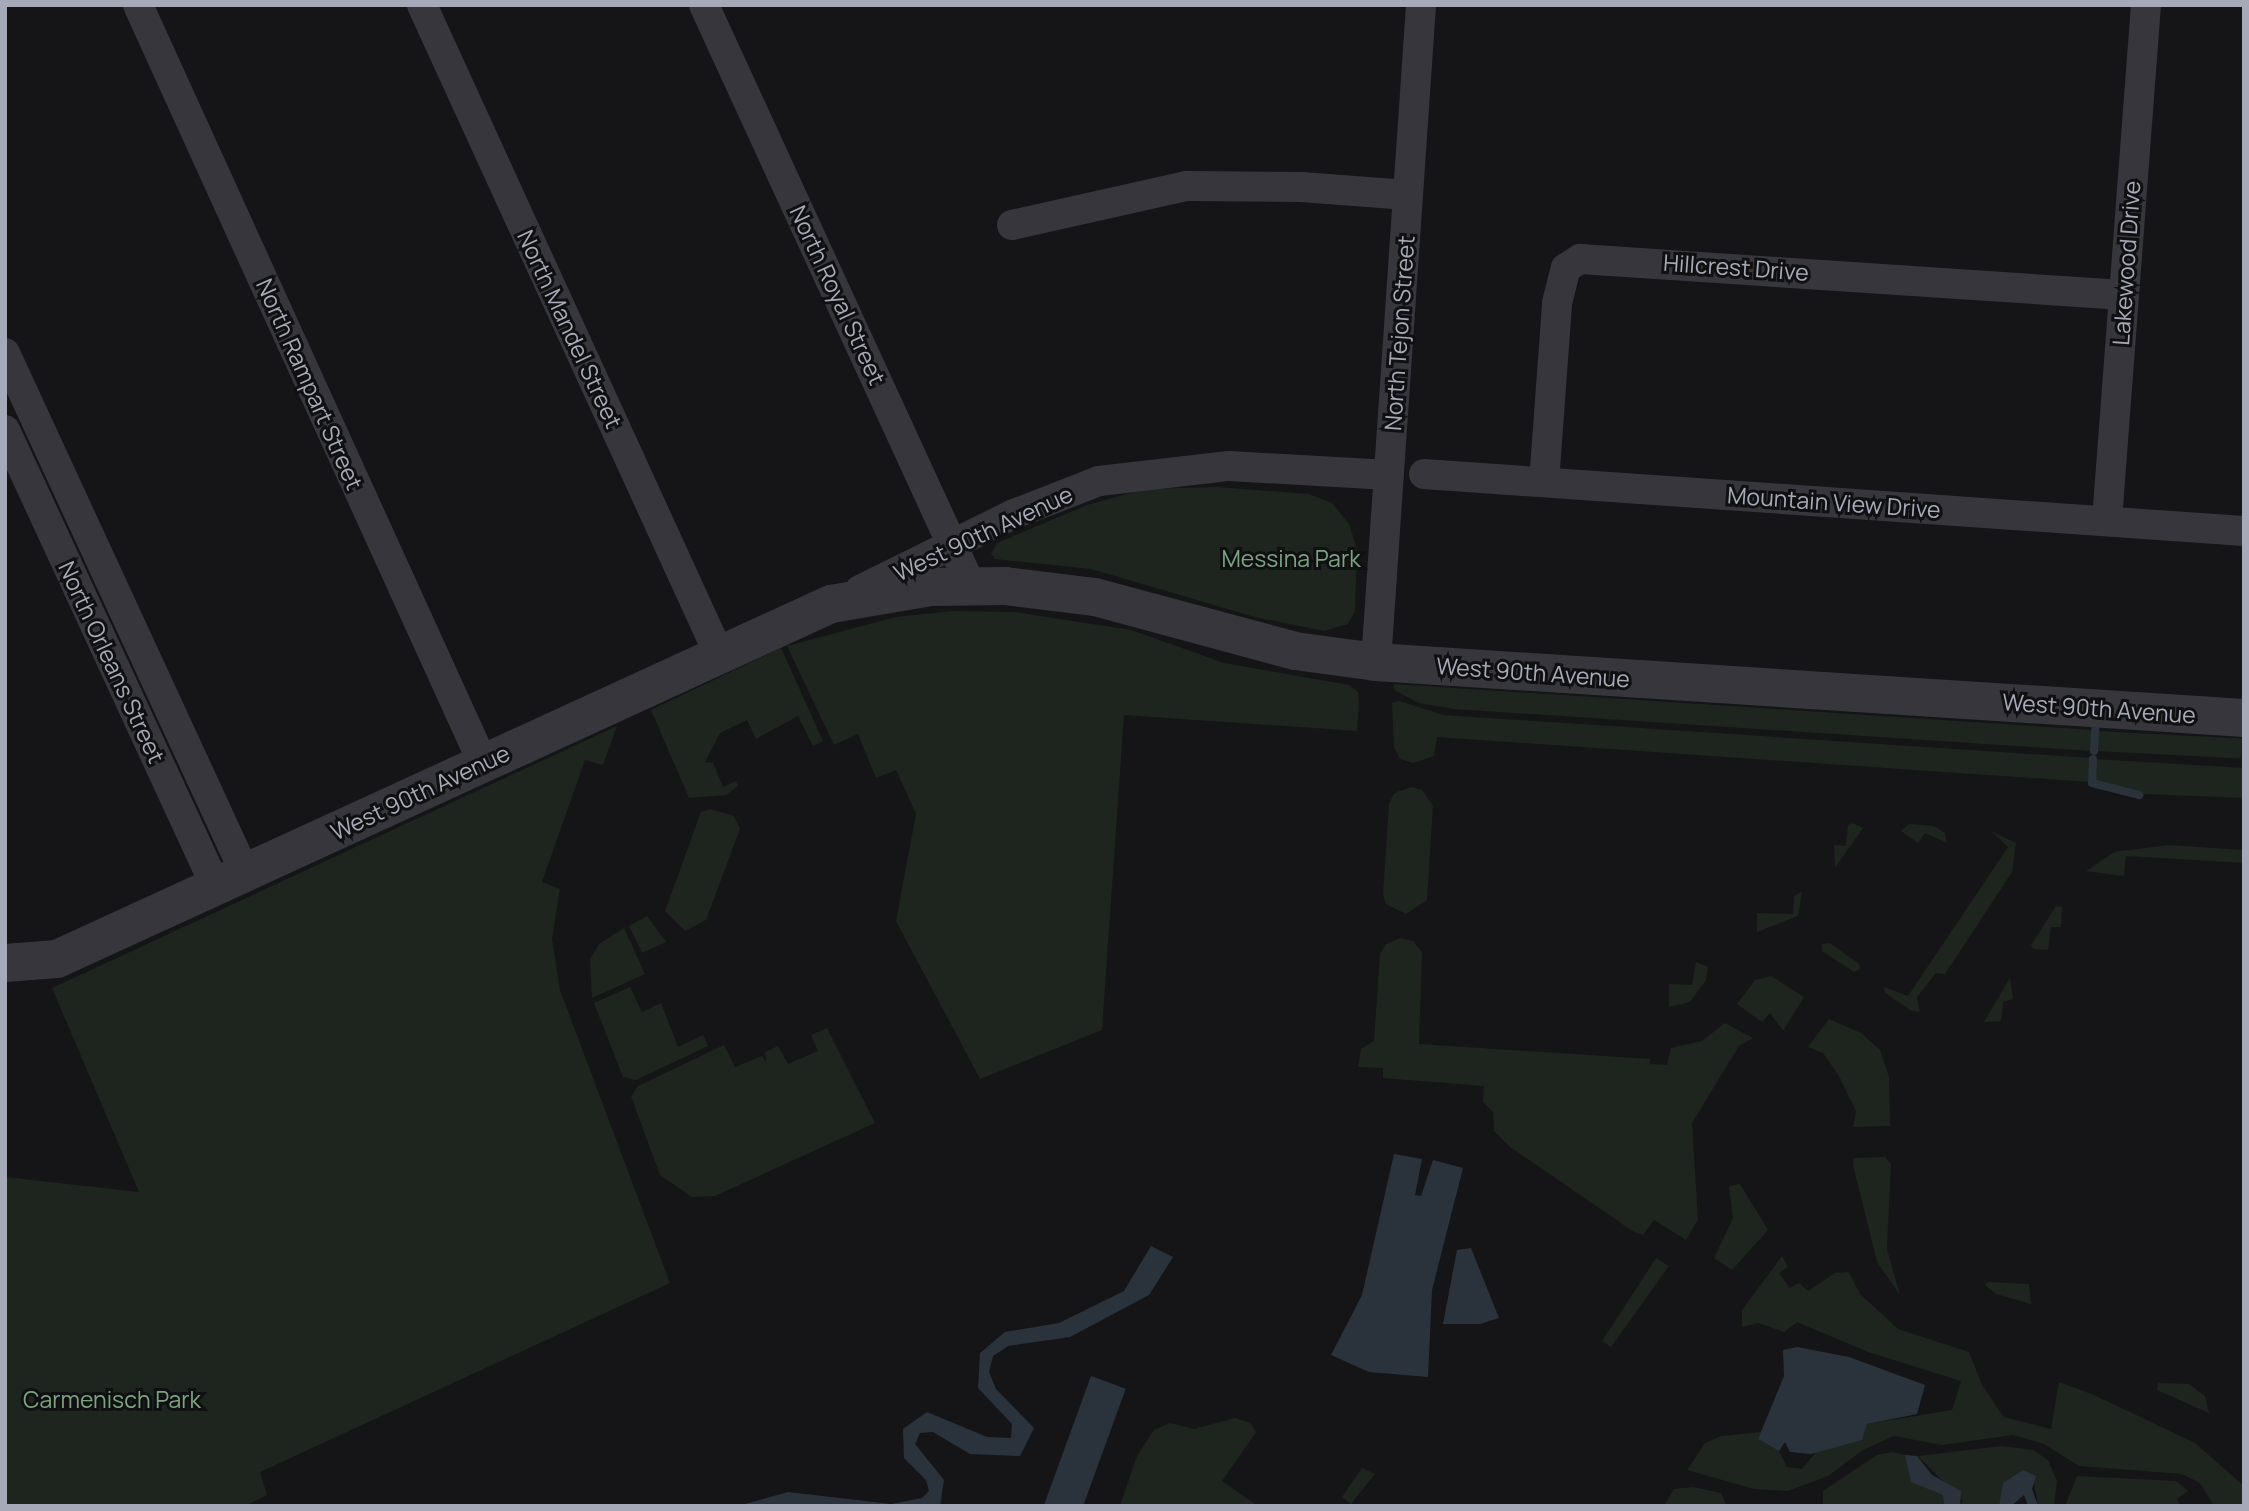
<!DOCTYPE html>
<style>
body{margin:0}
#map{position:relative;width:2249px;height:1511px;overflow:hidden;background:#151517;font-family:Manrope,sans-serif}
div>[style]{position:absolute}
.green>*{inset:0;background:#1d251e;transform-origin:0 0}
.water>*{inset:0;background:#2a333c;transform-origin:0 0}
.stream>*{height:8px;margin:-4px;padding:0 4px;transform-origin:4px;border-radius:4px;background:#2a333c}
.minor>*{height:30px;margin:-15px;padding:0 15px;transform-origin:15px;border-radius:15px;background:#36363c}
.tertiary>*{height:38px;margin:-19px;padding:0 19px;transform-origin:19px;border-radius:19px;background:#36363c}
span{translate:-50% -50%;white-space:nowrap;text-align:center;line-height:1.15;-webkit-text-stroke:6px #101012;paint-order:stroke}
.street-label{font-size:23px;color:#a6aab8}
.park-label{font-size:23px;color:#7ca481}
.frame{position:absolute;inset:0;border:7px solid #a6aab8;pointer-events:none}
</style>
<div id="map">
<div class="green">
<div style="clip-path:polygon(1217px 487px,1309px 494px,1332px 503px,1349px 524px,1357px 549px,1355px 611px,1348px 624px,1324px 631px,1255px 617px,1091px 569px,995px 559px,991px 554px,997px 543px,1087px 505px,1145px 489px)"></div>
<div style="clip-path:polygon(953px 611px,1014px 612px,1131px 630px,1224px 663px,1349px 685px,1358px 692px,1359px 704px,1357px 731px,1124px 715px,1102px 1030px,980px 1079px,896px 921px,916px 814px,896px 770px,876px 778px,858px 734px,834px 745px,787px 646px,896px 617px)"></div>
<div style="clip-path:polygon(781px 648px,823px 741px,813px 746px,798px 716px,756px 739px,747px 720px,720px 733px,705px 762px,713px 763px,723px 787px,736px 781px,738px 786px,726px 795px,689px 798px,651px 710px)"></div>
<div style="clip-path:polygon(1394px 684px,2094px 730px,2092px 751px,1454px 709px,1419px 703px,1394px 690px)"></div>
<div style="clip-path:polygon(1399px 701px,1443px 715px,2092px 758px,2090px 782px,1437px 737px,1434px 756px,1413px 763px,1400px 759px,1394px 747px,1392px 703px)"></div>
<div style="clip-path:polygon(617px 726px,603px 765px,585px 760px,542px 882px,560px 889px,552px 939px,560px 990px,670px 1283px,260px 1472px,267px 1495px,245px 1506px,5px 1506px,5px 1177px,139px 1192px,52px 988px)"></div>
<div style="left:2097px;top:731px;width:145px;height:20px;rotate:3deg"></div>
<div style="clip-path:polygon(2095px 759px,2244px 768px,2244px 798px,2142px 794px,2094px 782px)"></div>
<div style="clip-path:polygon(1412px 787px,1422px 790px,1433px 806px,1427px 900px,1406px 914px,1386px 904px,1383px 894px,1389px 804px,1394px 793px)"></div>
<div style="clip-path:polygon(710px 809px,734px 816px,740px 829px,706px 920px,685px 931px,665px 911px,701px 812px)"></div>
<div style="clip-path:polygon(1853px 823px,1863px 828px,1835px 868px,1834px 845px,1846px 846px,1848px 825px)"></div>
<div style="clip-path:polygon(1909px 824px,1934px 826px,1945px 833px,1947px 843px,1925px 833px,1918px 843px,1901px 831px)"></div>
<div style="clip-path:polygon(1991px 831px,2016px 843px,2012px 872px,1945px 974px,1936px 973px,1917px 997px,1920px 1012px,1912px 1011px,1885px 993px,1884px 987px,1908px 996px,2008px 847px)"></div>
<div style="clip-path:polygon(2169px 845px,2244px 850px,2244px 863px,2126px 856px,2124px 876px,2086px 871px,2114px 852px)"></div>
<div style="clip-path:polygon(1802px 892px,1798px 916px,1757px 932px,1757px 913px,1793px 914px,1794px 896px)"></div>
<div style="clip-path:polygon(2056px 906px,2062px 907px,2061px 927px,2051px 927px,2048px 950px,2033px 949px,2031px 945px)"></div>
<div style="clip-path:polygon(647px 916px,666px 942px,642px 953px,629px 926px)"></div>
<div style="clip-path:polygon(624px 928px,645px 974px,592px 998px,590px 959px,599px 944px)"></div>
<div style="clip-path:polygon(1400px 938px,1413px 941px,1422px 952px,1419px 1044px,1650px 1059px,1650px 1064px,1667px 1065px,1671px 1048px,1702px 1041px,1725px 1023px,1753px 1038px,1739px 1046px,1692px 1123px,1698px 1219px,1686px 1240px,1654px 1220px,1643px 1235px,1634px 1232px,1510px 1147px,1494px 1131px,1493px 1112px,1483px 1102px,1484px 1086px,1383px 1078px,1383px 1068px,1358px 1067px,1361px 1049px,1374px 1041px,1380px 954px,1386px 944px)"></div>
<div style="clip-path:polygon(1830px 943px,1859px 964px,1860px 969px,1854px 972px,1822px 951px,1822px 944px)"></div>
<div style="clip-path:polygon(1696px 962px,1708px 967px,1706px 980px,1690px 1002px,1669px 1007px,1669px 984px,1692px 985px)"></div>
<div style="clip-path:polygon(1771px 976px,1804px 997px,1783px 1031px,1770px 1013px,1762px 1022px,1737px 1004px,1755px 980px)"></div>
<div style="clip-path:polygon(2010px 978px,2013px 999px,2003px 1002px,2001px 1021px,1984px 1022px)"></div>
<div style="clip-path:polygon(630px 987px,642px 1012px,661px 1003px,678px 1047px,703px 1035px,708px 1046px,636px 1080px,623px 1077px,594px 1003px)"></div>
<div style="clip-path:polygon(1829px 1019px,1861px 1033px,1880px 1050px,1889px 1077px,1890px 1126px,1853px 1127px,1856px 1111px,1839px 1076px,1823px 1053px,1808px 1047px)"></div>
<div style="clip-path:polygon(827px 1028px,875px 1123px,715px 1196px,692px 1197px,660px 1175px,631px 1096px,638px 1086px,724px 1045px,735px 1067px,762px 1056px,766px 1062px,765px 1052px,778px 1046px,788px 1064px,818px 1051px,811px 1035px)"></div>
<div style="clip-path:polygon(1885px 1157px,1891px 1164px,1887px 1249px,1900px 1295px,1877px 1262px,1853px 1165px,1854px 1158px)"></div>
<div style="clip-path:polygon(1740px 1184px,1768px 1230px,1732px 1270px,1714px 1258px,1733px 1218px,1729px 1186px)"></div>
<div style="clip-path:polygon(1782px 1256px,1788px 1267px,1779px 1273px,1790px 1288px,1799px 1283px,1808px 1291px,1835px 1273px,1849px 1272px,1860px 1294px,1898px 1329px,1969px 1352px,1982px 1385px,2004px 1417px,2051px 1429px,2059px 1382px,2094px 1395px,2195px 1443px,2244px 1486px,2244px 1506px,2214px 1506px,2200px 1483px,2182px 1474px,2079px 1466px,2044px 1444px,2013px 1435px,1942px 1445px,1894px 1436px,1863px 1450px,1828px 1476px,1788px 1491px,1754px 1489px,1687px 1470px,1705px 1443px,1721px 1436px,1761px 1432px,1758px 1439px,1779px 1451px,1787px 1467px,1802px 1469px,1817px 1451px,1861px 1440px,1867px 1424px,1952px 1410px,1961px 1381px,1868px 1352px,1797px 1322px,1784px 1332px,1758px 1323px,1742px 1327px,1742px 1310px)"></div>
<div style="clip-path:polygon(1656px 1258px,1669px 1266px,1611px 1347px,1602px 1341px)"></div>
<div style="clip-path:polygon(1988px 1282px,2029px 1284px,2031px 1304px,1996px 1294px,1985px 1285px)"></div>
<div style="clip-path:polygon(2158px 1383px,2189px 1384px,2205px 1396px,2209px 1413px,2157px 1390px)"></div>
<div style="clip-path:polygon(1235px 1418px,1250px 1423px,1256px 1432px,1222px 1481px,1258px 1506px,1120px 1506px,1137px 1456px,1154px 1430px,1170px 1423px,1194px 1429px)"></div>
<div style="clip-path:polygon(2002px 1446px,2033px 1450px,2048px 1460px,2057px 1481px,2054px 1506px,2038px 1506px,2034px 1483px,2004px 1496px,1999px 1506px,1960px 1506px,1963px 1501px,1918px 1456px)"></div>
<div style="clip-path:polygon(1892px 1452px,1905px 1455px,1915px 1483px,1943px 1495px,1944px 1506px,1823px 1506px,1823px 1491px,1877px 1455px)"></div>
<div style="clip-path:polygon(1362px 1468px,1375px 1474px,1351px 1504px,1342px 1497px)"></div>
<div style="clip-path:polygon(2077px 1476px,2176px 1481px,2188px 1491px,2177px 1499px,2181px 1506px,2065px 1506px)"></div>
<div style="clip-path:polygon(1693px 1487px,1721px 1493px,1727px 1506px,1664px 1506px,1674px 1489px)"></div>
</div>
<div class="water">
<div style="clip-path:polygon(1394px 1154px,1422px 1159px,1415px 1195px,1421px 1196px,1433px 1160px,1463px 1168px,1432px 1290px,1428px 1377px,1369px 1372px,1331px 1355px,1362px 1295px)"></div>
<div style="clip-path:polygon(1151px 1246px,1173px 1257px,1149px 1295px,1070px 1337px,1008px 1346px,993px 1356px,989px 1372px,996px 1389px,1034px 1428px,1020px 1456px,970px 1454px,933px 1432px,920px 1433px,915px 1444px,944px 1480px,940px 1506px,738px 1506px,788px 1492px,891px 1504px,922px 1498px,929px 1491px,926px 1480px,904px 1458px,903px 1429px,927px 1412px,987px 1437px,1011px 1438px,1012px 1424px,978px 1388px,980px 1353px,1005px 1332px,1059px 1323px,1124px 1291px)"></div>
<div style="clip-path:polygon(1471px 1248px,1499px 1318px,1480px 1324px,1443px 1324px,1457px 1250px)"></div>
<div style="clip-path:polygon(1797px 1347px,1849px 1357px,1925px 1385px,1917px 1414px,1867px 1424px,1862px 1440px,1811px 1454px,1790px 1452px,1785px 1442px,1779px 1451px,1758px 1439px,1784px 1376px,1783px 1350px)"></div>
<div style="left:1091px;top:1376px;width:37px;height:139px;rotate:20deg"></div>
<div style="clip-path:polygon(1905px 1455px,1917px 1456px,1932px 1475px,1961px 1491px,1960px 1506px,1944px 1506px,1943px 1495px,1911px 1482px)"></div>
<div style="clip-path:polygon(2023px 1470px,2036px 1476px,2032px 1489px,2038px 1506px,2028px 1506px,2024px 1495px,2011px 1506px,1999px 1506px,2003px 1483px)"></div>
</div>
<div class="stream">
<div style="left:2094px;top:751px;width:22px;rotate:-87deg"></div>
<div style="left:2093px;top:759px;width:24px;rotate:92deg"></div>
<div style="left:2092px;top:783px;width:49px;rotate:14.3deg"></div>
</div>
<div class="minor">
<div style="left:138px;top:5px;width:833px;rotate:65.53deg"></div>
<div style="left:422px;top:5px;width:711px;rotate:65.42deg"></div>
<div style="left:704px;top:5px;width:639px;rotate:65.32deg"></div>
<div style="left:1012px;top:225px;width:179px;rotate:-12.6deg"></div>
<div style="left:1187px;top:186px;width:114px;rotate:0.5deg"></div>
<div style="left:1301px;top:187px;width:107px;rotate:4.3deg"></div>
<div style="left:5px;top:353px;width:573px;rotate:65.22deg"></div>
<div style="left:5px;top:430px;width:503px;rotate:65.22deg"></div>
<div style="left:1424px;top:474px;width:822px;rotate:3.98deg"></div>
<div style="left:1544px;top:482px;width:179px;rotate:-85.8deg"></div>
<div style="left:1557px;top:303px;width:36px;rotate:-76deg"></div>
<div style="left:1566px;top:268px;width:17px;rotate:-33deg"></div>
<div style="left:1580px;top:259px;width:545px;rotate:3.79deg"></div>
<div style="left:2107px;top:520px;width:516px;rotate:-85.67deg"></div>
<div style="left:860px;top:590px;width:172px;rotate:-26.3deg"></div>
<div style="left:1014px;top:514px;width:91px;rotate:-21.2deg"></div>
<div style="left:1099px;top:481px;width:131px;rotate:-6.6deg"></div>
<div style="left:1229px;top:466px;width:160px;rotate:3.2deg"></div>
<div style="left:1376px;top:662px;width:659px;rotate:-86.08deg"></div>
</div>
<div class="tertiary">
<div style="left:5px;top:963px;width:52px;rotate:-4.4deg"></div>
<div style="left:57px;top:959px;width:852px;rotate:-24.64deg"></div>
<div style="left:831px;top:604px;width:100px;rotate:-9.7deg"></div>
<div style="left:930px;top:587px;width:75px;rotate:-0.8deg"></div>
<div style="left:1005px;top:586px;width:91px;rotate:7deg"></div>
<div style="left:1095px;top:597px;width:207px;rotate:15.1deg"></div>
<div style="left:1295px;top:651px;width:82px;rotate:7.7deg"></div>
<div style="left:1376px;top:662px;width:870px;rotate:3.69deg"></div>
</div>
<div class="street-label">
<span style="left:2126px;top:263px;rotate:-86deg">Lakewood Drive</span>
<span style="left:1736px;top:267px;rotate:4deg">Hillcrest Drive</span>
<span style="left:838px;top:295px;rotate:65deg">North Royal Street</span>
<span style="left:570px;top:329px;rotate:65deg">North Mandel Street</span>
<span style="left:1399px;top:333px;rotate:-86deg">North Tejon Street</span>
<span style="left:310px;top:384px;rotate:66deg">North Rampart Street</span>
<span style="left:1834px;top:502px;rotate:4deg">Mountain View Drive</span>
<span style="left:983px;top:533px;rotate:-25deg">West 90th Avenue</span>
<span style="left:112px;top:662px;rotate:65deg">North Orleans Street</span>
<span style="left:1533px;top:672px;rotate:4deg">West 90th Avenue</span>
<span style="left:2099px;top:708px;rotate:4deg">West 90th Avenue</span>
<span style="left:420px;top:792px;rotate:-25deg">West 90th Avenue</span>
</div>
<div class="park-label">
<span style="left:1291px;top:558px">Messina Park</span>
<span style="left:112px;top:1399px">Carmenisch Park</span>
</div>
<div class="frame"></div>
</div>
